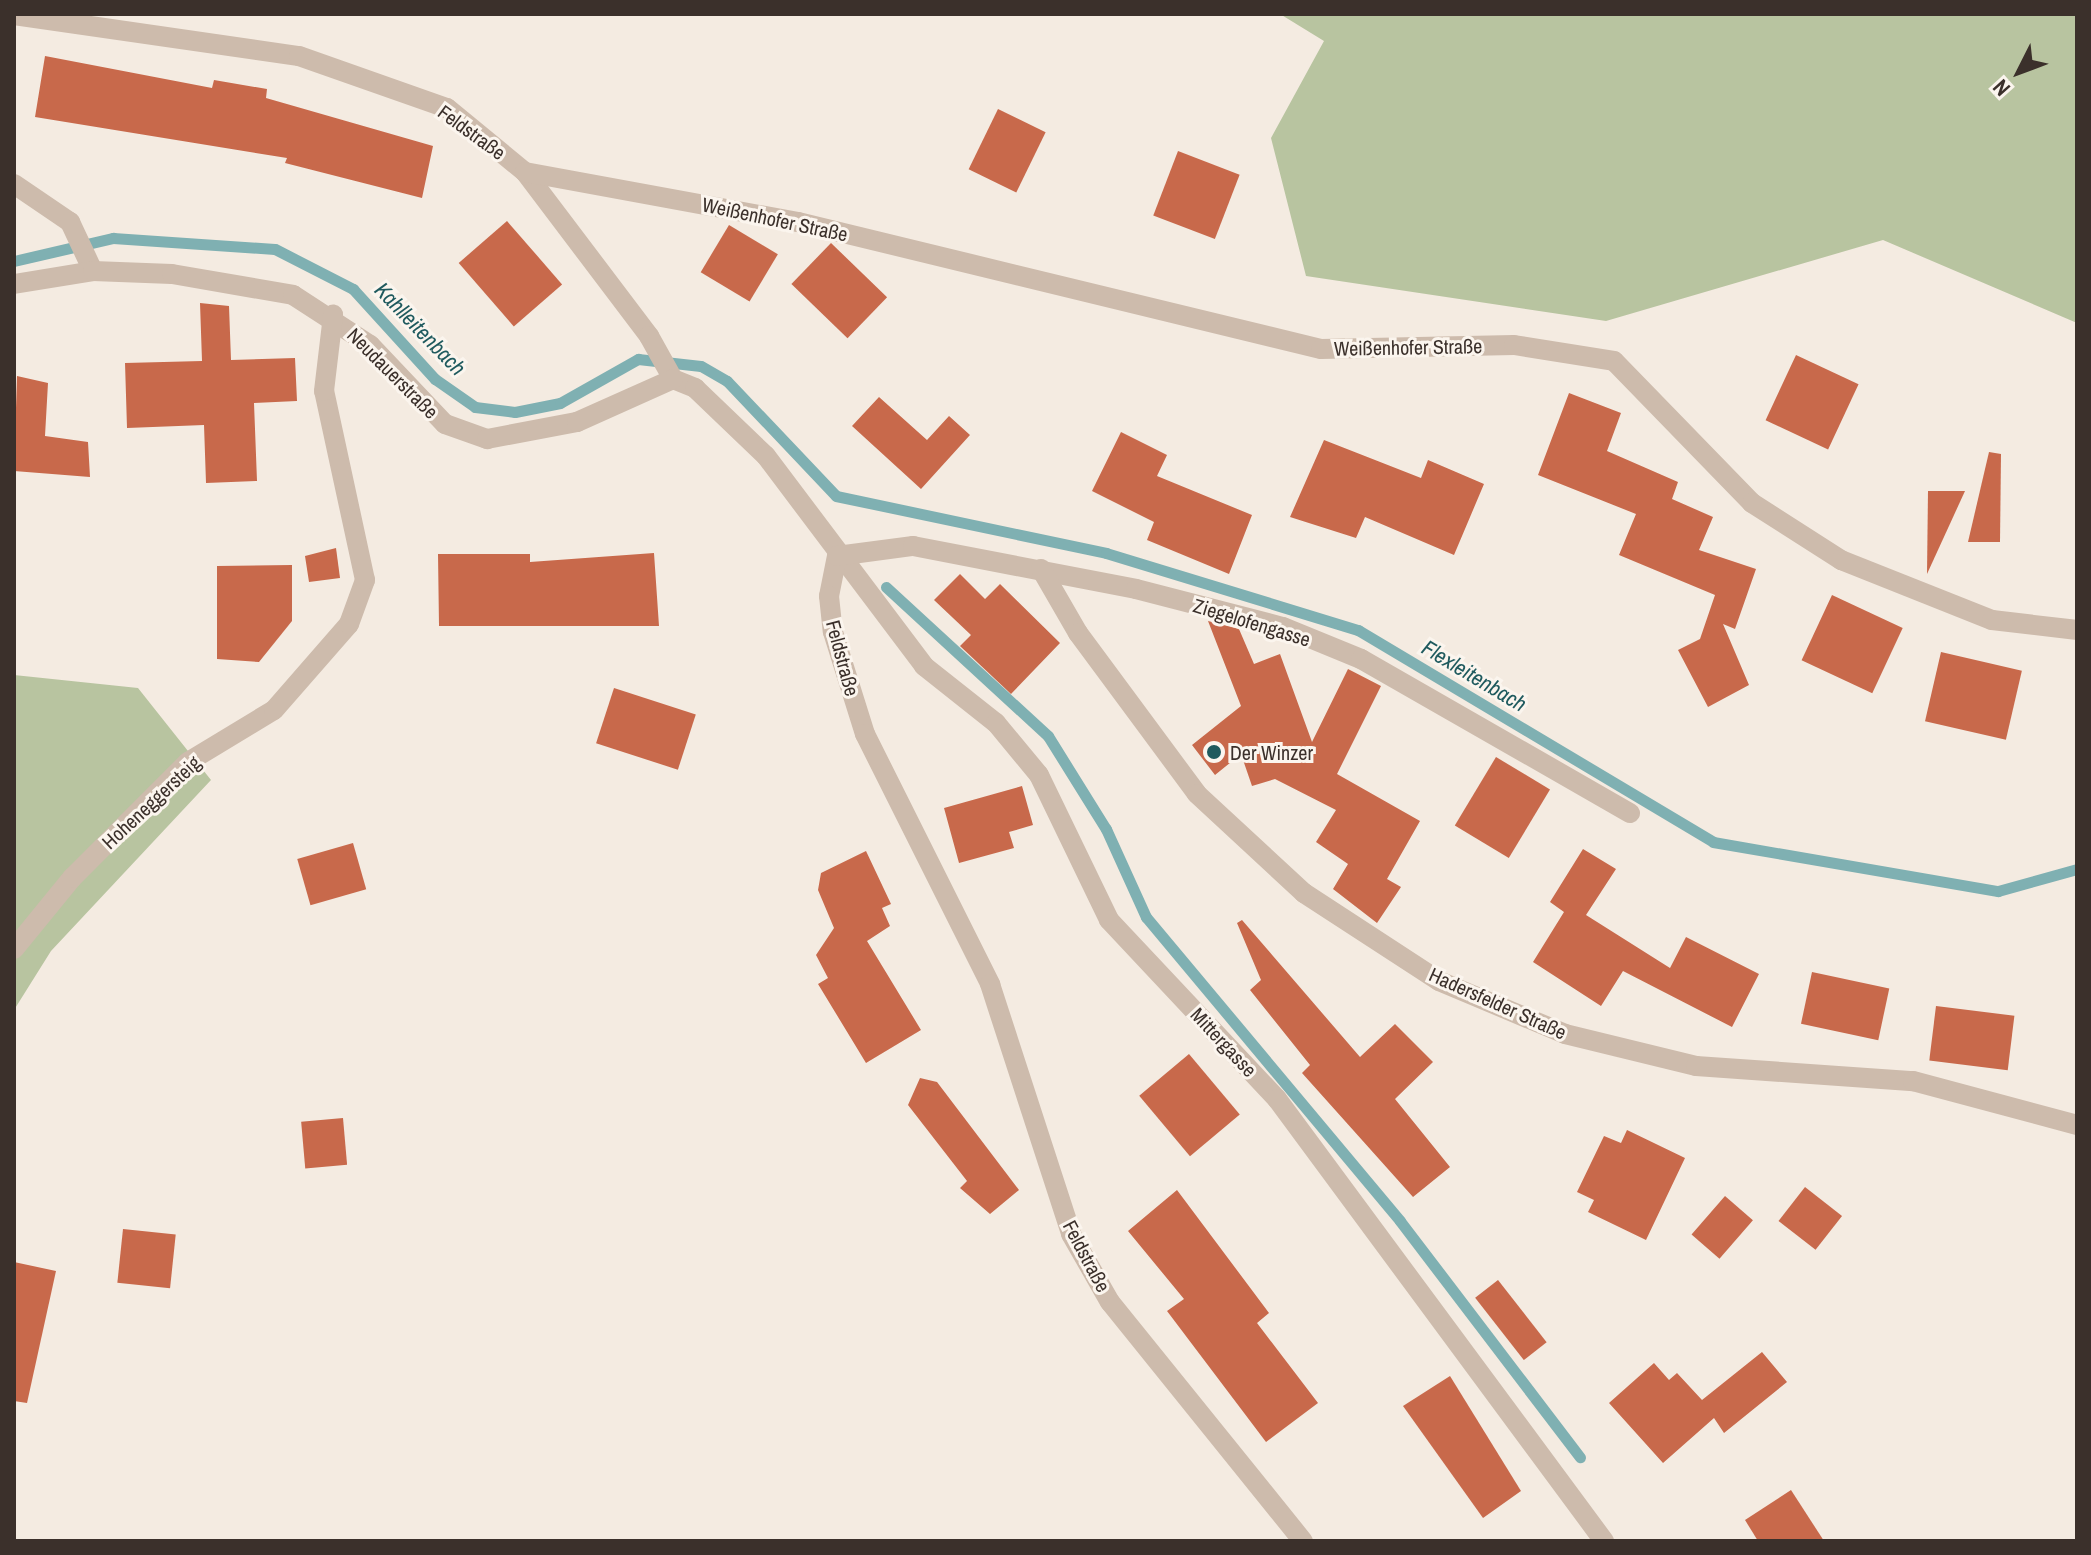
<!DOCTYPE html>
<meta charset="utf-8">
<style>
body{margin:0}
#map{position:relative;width:2091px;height:1555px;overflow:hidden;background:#f4ebe1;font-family:"Archivo Narrow",sans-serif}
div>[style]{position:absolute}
.green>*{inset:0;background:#b8c4a0}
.stream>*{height:11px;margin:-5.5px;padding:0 5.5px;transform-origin:5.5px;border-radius:5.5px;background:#7fb0b2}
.building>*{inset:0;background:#c8694b;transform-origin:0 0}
.minor>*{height:20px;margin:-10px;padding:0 10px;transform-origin:10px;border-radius:10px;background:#cdbbac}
.dots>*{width:22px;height:22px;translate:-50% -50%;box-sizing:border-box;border:4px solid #fbf5ee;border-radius:50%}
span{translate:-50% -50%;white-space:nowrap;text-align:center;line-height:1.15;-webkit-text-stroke:6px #fbf5ee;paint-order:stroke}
.street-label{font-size:20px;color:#3b302b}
.poi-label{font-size:20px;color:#3b302b}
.left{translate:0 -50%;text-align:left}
.water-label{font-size:22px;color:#1f5a5e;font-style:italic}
.frame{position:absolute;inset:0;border:16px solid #3b302b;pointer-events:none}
.north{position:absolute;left:1979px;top:32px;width:80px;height:80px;-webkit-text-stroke:6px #fbf5ee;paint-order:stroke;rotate:228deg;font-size:22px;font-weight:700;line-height:32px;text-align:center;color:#3b302b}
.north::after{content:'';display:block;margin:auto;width:28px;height:36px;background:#3b302b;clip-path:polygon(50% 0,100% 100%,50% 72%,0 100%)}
</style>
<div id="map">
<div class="green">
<div style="clip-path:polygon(1280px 14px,2077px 14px,2077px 323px,1883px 240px,1606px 321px,1306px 276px,1271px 138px,1324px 41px)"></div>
<div style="clip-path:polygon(14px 675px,138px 688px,211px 780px,51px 951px,14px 1010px)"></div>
</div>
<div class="stream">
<div style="left:14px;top:261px;width:102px;rotate:-13.1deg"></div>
<div style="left:113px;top:238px;width:162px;rotate:3.9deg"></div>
<div style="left:275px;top:249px;width:88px;rotate:27.1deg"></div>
<div style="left:353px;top:289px;width:122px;rotate:47.7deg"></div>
<div style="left:435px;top:379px;width:49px;rotate:35deg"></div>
<div style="left:475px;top:407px;width:40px;rotate:7.1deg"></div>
<div style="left:515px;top:412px;width:46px;rotate:-11.3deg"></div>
<div style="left:560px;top:403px;width:90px;rotate:-29.4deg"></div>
<div style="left:638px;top:359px;width:63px;rotate:6.3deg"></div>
<div style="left:701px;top:366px;width:30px;rotate:30deg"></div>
<div style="left:727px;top:381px;width:158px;rotate:46.5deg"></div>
<div style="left:836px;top:496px;width:276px;rotate:11.9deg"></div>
<div style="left:1106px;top:553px;width:264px;rotate:17deg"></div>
<div style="left:1358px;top:630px;width:413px;rotate:30.8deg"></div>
<div style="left:1713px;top:842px;width:289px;rotate:9.8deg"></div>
<div style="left:1998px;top:891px;width:82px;rotate:-15.6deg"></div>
<div style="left:886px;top:587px;width:220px;rotate:42.6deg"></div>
<div style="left:1048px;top:736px;width:110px;rotate:58.1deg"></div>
<div style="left:1106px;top:829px;width:97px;rotate:65.6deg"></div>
<div style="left:1146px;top:917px;width:396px;rotate:50.1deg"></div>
<div style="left:1400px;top:1221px;width:297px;rotate:52.7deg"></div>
</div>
<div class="building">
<div style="clip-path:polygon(45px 56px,212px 88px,214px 80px,267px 89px,266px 98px,433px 146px,422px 198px,285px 163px,287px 158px,35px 117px)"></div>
<div style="left:998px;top:109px;width:53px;height:67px;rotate:26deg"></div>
<div style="left:1178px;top:151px;width:66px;height:69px;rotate:21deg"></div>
<div style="left:507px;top:221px;width:84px;height:64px;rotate:49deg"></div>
<div style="left:729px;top:225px;width:57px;height:55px;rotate:31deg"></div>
<div style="left:831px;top:243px;width:78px;height:57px;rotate:44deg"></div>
<div style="clip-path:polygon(200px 303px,229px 306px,231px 360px,295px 358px,297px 401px,254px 403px,257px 481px,206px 483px,204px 425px,127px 428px,125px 363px,202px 361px)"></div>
<div style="left:1796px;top:355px;width:69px;height:72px;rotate:25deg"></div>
<div style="clip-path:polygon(17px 376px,48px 383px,45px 436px,88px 442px,90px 477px,14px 471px)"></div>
<div style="clip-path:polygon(1569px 393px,1621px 413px,1607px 451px,1678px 482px,1672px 499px,1713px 517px,1699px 550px,1756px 569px,1735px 629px,1723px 624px,1749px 685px,1708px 707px,1678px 650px,1700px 639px,1715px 595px,1619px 555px,1636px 514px,1538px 475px)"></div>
<div style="clip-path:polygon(879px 397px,927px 440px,949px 416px,970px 435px,921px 489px,852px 426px)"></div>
<div style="clip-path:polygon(1121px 432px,1167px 455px,1157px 476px,1252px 515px,1229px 574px,1147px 540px,1154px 522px,1092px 491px)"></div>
<div style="clip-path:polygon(1324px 440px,1421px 478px,1428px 460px,1484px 484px,1454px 555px,1365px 517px,1356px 538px,1290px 517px)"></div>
<div style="clip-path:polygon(1989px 452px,2001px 454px,2000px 542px,1968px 542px)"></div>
<div style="clip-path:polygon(1928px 491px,1965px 491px,1927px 574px)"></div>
<div style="clip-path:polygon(336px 548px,340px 578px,309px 582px,305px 556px)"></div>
<div style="clip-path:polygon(654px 553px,659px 626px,439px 626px,438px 554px,530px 554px,530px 562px)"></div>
<div style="clip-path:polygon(292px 565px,292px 621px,259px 662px,217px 659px,217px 566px)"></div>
<div style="clip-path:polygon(960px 574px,985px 599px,1000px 584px,1060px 643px,1011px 694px,960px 646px,971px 635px,934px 600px)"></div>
<div style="left:1832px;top:595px;width:78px;height:72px;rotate:25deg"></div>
<div style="clip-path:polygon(1208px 621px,1239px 629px,1254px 664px,1280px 654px,1312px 742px,1348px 669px,1381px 686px,1337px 774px,1420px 821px,1387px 879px,1401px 887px,1377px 923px,1333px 889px,1348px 864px,1316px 842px,1336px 810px,1275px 779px,1252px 786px,1241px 754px,1215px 775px,1192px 745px,1241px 706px)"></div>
<div style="left:1941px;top:652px;width:83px;height:71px;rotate:13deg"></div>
<div style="left:614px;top:688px;width:86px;height:58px;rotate:18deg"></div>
<div style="left:1496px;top:757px;width:63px;height:80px;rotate:31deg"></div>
<div style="clip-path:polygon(1022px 786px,1033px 825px,1009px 832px,1014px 848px,959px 863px,944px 808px)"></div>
<div style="left:353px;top:843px;width:48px;height:58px;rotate:74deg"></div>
<div style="clip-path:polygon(1583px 849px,1616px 869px,1586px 915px,1670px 968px,1686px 937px,1759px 974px,1732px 1027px,1623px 971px,1601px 1006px,1533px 962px,1564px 912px,1550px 902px)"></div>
<div style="clip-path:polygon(866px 851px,891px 904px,882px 908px,890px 926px,867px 941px,921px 1030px,866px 1063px,818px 984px,828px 978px,816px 955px,834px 928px,818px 890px,821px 873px)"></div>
<div style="clip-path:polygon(1242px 920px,1360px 1057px,1395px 1024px,1433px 1062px,1395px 1099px,1450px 1167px,1413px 1197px,1302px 1073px,1310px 1065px,1250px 990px,1261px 980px,1237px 923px)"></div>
<div style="left:1812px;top:972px;width:79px;height:53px;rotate:12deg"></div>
<div style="left:1936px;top:1006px;width:79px;height:55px;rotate:7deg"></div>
<div style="left:1189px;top:1054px;width:79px;height:65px;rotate:50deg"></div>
<div style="clip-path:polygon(920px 1078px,937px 1082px,1019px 1190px,990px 1214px,960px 1188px,967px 1181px,908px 1105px)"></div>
<div style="left:343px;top:1118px;width:47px;height:42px;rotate:85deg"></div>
<div style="clip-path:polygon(1627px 1130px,1685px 1158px,1646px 1240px,1588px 1212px,1594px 1200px,1577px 1192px,1604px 1136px,1621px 1143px)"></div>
<div style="left:1805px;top:1187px;width:47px;height:43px;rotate:38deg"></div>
<div style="clip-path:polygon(1177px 1190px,1269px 1313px,1257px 1323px,1318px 1403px,1266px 1442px,1167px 1311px,1184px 1299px,1128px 1231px)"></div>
<div style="left:1725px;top:1196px;width:37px;height:51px;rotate:41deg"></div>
<div style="left:123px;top:1229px;width:53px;height:54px;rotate:6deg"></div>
<div style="clip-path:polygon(14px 1262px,56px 1271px,27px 1403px,14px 1401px)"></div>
<div style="left:1498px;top:1280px;width:79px;height:29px;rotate:52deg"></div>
<div style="clip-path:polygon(1762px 1352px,1787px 1382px,1724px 1433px,1714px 1418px,1663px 1463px,1609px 1403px,1654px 1363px,1669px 1380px,1677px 1373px,1702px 1400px)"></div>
<div style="clip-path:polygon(1450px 1376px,1521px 1491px,1483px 1518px,1403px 1406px)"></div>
<div style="clip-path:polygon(1791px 1490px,1824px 1541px,1758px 1541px,1745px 1520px)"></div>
</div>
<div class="minor">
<div style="left:14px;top:15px;width:288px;rotate:8.2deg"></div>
<div style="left:299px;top:56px;width:157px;rotate:19.4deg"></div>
<div style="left:447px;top:108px;width:101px;rotate:39.4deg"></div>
<div style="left:525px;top:172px;width:206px;rotate:52.9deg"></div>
<div style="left:649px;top:336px;width:49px;rotate:60.8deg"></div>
<div style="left:673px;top:379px;width:24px;rotate:22deg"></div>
<div style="left:695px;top:388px;width:98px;rotate:43.8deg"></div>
<div style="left:766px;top:456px;width:263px;rotate:53deg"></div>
<div style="left:924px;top:666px;width:92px;rotate:38.4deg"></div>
<div style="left:996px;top:723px;width:67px;rotate:50.4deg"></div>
<div style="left:1039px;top:775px;width:161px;rotate:64.2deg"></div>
<div style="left:1109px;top:920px;width:245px;rotate:46.8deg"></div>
<div style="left:1277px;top:1099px;width:550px;rotate:53.51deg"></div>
<div style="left:525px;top:172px;width:278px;rotate:10.4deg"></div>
<div style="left:798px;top:222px;width:538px;rotate:13.65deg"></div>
<div style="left:1321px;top:349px;width:193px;rotate:-1.2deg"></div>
<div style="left:1514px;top:345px;width:101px;rotate:9.1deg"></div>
<div style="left:1614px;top:361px;width:198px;rotate:45.8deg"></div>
<div style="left:1752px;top:503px;width:106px;rotate:32.6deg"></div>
<div style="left:1841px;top:560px;width:162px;rotate:21.7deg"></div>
<div style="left:1992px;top:620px;width:86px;rotate:6.7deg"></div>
<div style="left:14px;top:184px;width:68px;rotate:34.2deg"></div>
<div style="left:70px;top:222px;width:54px;rotate:64.9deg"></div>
<div style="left:14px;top:284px;width:80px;rotate:-9.3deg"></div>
<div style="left:93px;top:271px;width:79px;rotate:2.2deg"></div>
<div style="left:172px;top:274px;width:123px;rotate:9.8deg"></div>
<div style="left:293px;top:295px;width:92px;rotate:33deg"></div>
<div style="left:370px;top:345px;width:109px;rotate:46.5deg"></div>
<div style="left:445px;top:424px;width:45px;rotate:19.7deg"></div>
<div style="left:487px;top:439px;width:92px;rotate:-10.7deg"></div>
<div style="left:577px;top:422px;width:105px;rotate:-24.1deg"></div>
<div style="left:837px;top:556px;width:41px;rotate:101.3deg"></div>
<div style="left:829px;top:596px;width:36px;rotate:84deg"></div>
<div style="left:833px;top:632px;width:107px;rotate:72.6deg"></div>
<div style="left:865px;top:734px;width:280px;rotate:63.4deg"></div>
<div style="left:990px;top:984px;width:263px;rotate:72deg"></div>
<div style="left:1071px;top:1234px;width:78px;rotate:60.2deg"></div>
<div style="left:1110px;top:1302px;width:307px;rotate:51.1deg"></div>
<div style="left:837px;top:556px;width:77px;rotate:-7.5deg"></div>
<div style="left:913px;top:546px;width:227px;rotate:10.9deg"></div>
<div style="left:1136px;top:589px;width:152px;rotate:14.5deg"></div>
<div style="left:1283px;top:627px;width:84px;rotate:22.3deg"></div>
<div style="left:1361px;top:659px;width:310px;rotate:29.8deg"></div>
<div style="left:1041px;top:569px;width:74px;rotate:60deg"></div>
<div style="left:1078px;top:633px;width:200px;rotate:53.5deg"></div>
<div style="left:1197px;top:794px;width:146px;rotate:42.8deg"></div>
<div style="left:1304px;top:893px;width:161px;rotate:33.1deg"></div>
<div style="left:1439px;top:981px;width:137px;rotate:22.8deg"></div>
<div style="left:1565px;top:1034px;width:135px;rotate:13.7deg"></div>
<div style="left:1696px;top:1066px;width:218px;rotate:4deg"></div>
<div style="left:1913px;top:1081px;width:170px;rotate:15deg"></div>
<div style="left:14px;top:949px;width:92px;rotate:-50.8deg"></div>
<div style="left:72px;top:878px;width:164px;rotate:-45deg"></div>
<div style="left:188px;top:762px;width:100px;rotate:-31.2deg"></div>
<div style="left:274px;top:710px;width:114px;rotate:-48.9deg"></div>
<div style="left:349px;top:624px;width:47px;rotate:-70deg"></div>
<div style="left:365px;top:580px;width:193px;rotate:-102.2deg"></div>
<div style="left:324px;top:391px;width:77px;rotate:-83.2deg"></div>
</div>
<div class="dots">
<div style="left:1214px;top:752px;background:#1f5a5e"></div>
</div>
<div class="street-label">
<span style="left:472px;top:132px;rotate:36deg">Feldstraße</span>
<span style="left:775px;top:219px;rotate:12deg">Weißenhofer Straße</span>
<span style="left:1408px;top:347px;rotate:-1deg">Weißenhofer Straße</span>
<span style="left:393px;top:373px;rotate:45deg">Neudauerstraße</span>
<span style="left:1252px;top:622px;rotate:17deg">Ziegelofengasse</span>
<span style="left:843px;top:658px;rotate:75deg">Feldstraße</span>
<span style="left:151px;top:802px;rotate:-43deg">Hoheneggersteig</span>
<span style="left:1498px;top:1003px;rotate:24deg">Hadersfelder Straße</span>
<span style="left:1224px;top:1042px;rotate:47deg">Mittergasse</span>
<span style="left:1087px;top:1256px;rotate:62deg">Feldstraße</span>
</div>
<div class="poi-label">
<span class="left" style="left:1230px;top:752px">Der Winzer</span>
</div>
<div class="water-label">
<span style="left:420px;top:329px;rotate:46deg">Kahlleitenbach</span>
<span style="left:1474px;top:676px;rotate:31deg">Flexleitenbach</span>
</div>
<div class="frame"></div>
<div class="north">N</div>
</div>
